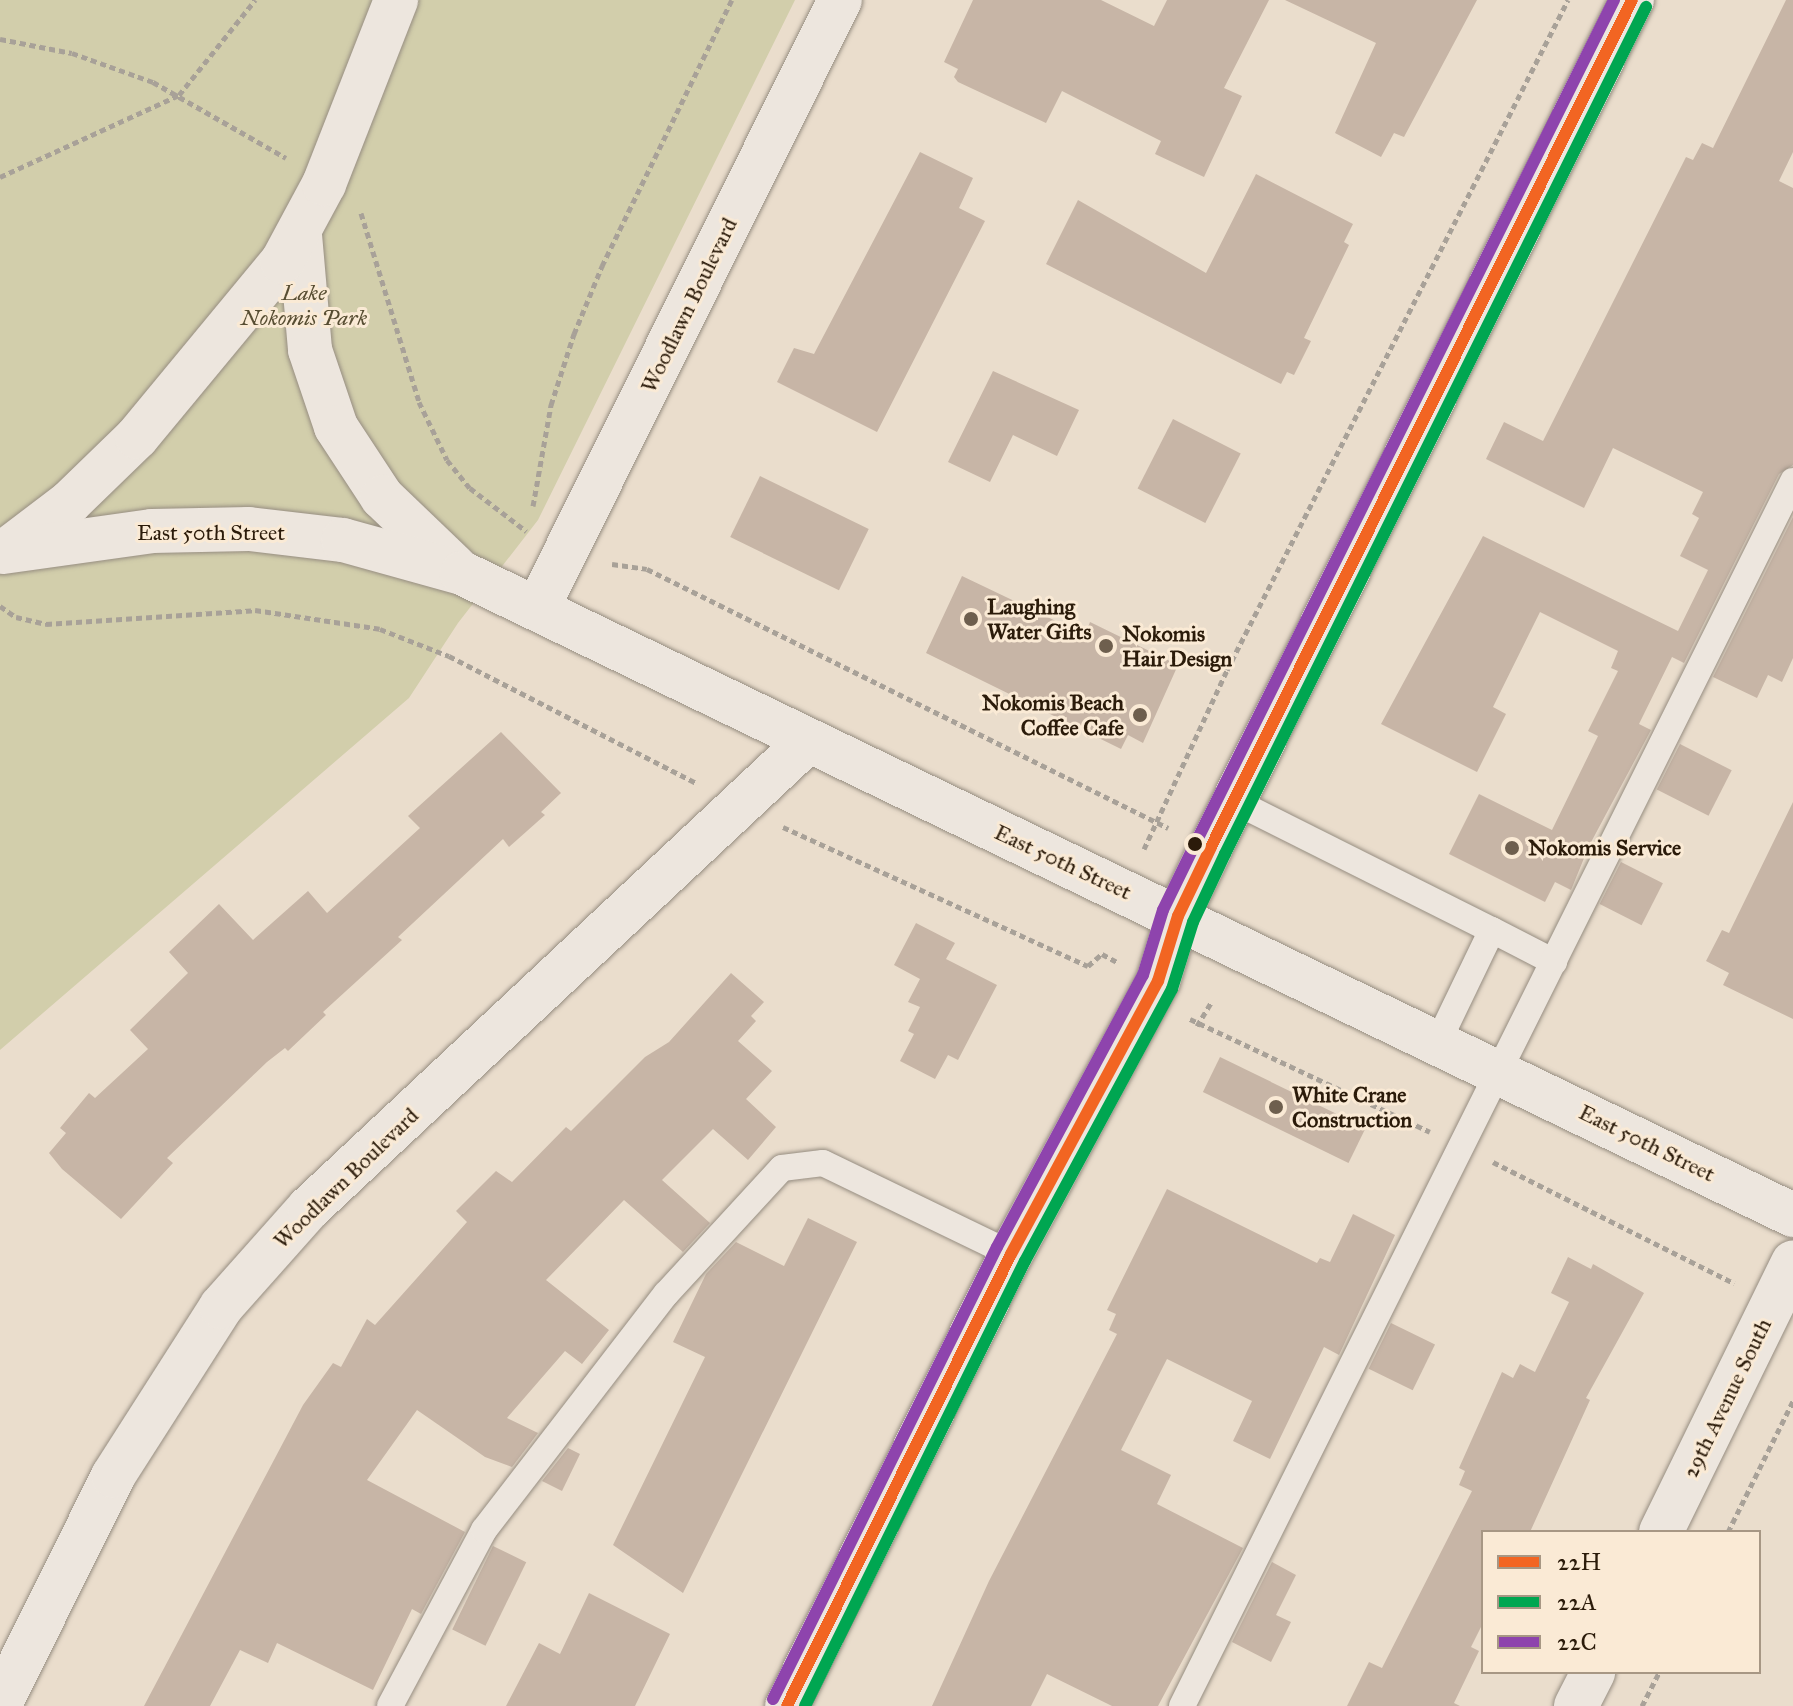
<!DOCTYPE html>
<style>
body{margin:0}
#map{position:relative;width:1793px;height:1706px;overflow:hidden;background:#eaddcc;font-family:"IM FELL Great Primer",serif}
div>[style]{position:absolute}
.green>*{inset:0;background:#d2ceab}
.building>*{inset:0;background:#c7b5a6;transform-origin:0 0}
.path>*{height:5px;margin-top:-2.5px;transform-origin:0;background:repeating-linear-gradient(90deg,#a8a198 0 6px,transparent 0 10px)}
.roads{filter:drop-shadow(0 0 2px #968d81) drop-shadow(0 0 2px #968d81)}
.lane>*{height:26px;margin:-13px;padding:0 13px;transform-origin:13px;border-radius:13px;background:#ede6de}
.street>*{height:44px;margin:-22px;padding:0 22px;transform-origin:22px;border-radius:22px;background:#ede6de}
.secondary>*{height:44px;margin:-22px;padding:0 22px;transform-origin:22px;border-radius:22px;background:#ede6de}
.bus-1>*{height:12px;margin:-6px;padding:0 6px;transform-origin:6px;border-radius:6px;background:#f26522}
.bus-2>*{height:12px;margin:-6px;padding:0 6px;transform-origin:6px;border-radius:6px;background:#00a651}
.bus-3>*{height:12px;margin:-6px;padding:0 6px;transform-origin:6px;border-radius:6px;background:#8e44ad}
.dots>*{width:22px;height:22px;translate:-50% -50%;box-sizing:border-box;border:4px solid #faead5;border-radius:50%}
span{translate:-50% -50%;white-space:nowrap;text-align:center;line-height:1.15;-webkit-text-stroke:6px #faead5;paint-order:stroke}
.park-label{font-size:22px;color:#574d32;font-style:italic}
.street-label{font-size:22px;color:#2b1b0a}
.poi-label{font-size:22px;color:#2b1b0a;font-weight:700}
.left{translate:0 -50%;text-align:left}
.right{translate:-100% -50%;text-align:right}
.legend{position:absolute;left:1481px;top:1530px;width:280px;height:144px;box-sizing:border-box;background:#faead5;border:2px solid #a79784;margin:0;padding:10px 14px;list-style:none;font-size:24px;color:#2b1b0a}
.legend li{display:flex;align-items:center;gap:16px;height:40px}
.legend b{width:40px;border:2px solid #a79784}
</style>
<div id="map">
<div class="green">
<div style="clip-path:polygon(0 0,795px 0,538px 520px,458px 623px,409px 698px,0 1050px)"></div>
</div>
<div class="building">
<div style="clip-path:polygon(973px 0,1101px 0,1154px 26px,1167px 0,1269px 0,1224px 88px,1242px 96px,1204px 177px,1155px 154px,1161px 141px,1062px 91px,1046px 123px,958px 82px,954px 77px,958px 69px,944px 62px)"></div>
<div style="clip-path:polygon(1285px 0,1477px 0,1404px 137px,1394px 133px,1381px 157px,1335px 133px,1376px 43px)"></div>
<div style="clip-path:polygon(1786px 0,1793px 0,1793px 152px,1779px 181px,1793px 188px,1793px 465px,1779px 474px,1684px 663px,1672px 657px,1639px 724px,1651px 730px,1589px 846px,1571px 890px,1555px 882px,1545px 902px,1449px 854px,1479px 794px,1552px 830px,1598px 736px,1588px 731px,1618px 671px,1611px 668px,1618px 651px,1540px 612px,1493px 707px,1506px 714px,1477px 772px,1381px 724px,1483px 536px,1678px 631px,1708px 570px,1680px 556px,1699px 518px,1692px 514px,1703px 492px,1613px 448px,1584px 508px,1486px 459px,1504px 422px,1543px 441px,1686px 157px,1693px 160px,1702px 143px,1713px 148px)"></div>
<div style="clip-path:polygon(920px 152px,973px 178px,959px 208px,985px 221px,877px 432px,777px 382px,794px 348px,814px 354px)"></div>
<div style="clip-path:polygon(1256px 174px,1353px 224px,1344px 242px,1349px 245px,1304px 338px,1311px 341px,1294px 375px,1287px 372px,1281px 384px,1046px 264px,1078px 200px,1206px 273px)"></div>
<div style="clip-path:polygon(993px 371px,1079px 410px,1057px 456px,1013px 435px,990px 482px,948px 462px)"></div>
<div style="left:1173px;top:419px;width:76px;height:78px;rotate:27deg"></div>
<div style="left:760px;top:476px;width:121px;height:68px;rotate:26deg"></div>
<div style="clip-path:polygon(1793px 517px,1793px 658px,1782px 682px,1768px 675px,1757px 698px,1713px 677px)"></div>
<div style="clip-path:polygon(962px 576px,1085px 635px,1090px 622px,1178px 665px,1143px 743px,1128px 735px,1121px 749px,926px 653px)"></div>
<div style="clip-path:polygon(501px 732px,561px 793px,541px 812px,545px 815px,509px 847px,503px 839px,398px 937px,402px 940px,323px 1012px,326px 1015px,288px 1051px,285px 1048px,267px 1062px,167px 1158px,173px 1163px,121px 1219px,62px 1169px,49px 1153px,66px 1133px,60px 1128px,89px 1093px,95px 1098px,148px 1049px,130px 1030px,188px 973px,169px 952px,219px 904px,253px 940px,308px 891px,327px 913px,420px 828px,408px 816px)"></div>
<div style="left:1680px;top:744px;width:58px;height:51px;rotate:27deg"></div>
<div style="clip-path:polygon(1793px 802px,1793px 1019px,1723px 985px,1729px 973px,1706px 961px,1722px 930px,1729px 933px)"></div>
<div style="left:1621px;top:862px;width:47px;height:47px;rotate:27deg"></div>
<div style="clip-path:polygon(916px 923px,955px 943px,946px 959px,997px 985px,958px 1060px,948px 1055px,935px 1079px,900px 1061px,914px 1034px,908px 1031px,920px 1007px,908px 1002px,920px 979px,894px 965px)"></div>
<div style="clip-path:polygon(731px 973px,764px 1002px,751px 1016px,756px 1021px,738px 1041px,772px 1071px,746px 1099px,776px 1127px,748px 1160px,713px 1129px,662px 1180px,710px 1223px,683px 1252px,624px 1200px,546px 1280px,609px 1330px,582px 1364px,565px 1351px,507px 1418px,538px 1433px,512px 1467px,485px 1457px,417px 1410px,367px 1480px,465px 1532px,421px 1614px,412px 1609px,373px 1690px,277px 1643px,268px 1663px,240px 1650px,210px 1706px,144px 1706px,303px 1405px,333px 1363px,341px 1367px,367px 1319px,375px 1325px,467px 1222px,456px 1211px,496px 1171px,512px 1182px,566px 1127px,571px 1131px,645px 1057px,669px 1042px)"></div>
<div style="left:1220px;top:1057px;width:162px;height:39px;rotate:26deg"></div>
<div style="clip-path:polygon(1167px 1189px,1317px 1263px,1320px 1258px,1330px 1262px,1353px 1214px,1395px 1235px,1339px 1355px,1324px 1347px,1270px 1459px,1233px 1441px,1252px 1401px,1167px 1359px,1121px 1450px,1171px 1475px,1157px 1504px,1243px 1548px,1158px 1706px,1112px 1706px,1047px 1674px,1031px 1706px,932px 1706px,989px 1581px,1117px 1334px,1109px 1330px,1116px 1314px,1107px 1310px)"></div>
<div style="clip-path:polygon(808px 1218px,857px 1242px,683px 1593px,613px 1545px,705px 1357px,673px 1342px,706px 1274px,736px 1242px,784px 1266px)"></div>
<div style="clip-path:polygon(1568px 1257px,1591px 1269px,1593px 1264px,1644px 1293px,1586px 1398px,1590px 1400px,1530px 1532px,1483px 1532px,1483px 1623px,1471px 1647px,1479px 1651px,1454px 1703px,1460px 1706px,1347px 1706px,1369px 1662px,1382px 1668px,1472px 1491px,1459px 1485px,1465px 1471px,1459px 1468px,1502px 1372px,1513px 1378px,1520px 1364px,1535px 1372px,1569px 1302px,1551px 1293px)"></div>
<div style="left:1391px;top:1323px;width:49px;height:51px;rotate:26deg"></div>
<div style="clip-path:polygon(568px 1448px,580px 1454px,562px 1491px,542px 1481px)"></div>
<div style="left:493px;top:1546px;width:37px;height:93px;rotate:26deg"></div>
<div style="clip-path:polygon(1272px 1562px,1296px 1575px,1276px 1615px,1291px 1622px,1271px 1662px,1232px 1642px)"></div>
<div style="clip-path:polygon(589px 1593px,670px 1634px,635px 1706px,506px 1706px,539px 1643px,560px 1654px)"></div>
</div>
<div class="path">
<div style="left:0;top:39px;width:73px;rotate:11deg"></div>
<div style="left:72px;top:53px;width:86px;rotate:19.7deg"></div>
<div style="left:153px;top:82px;width:153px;rotate:29.7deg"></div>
<div style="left:0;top:177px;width:197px;rotate:-24.6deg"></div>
<div style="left:179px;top:95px;width:122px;rotate:-51.3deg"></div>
<div style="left:361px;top:213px;width:198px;rotate:72.9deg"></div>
<div style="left:419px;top:402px;width:64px;rotate:64.2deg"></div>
<div style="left:447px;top:460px;width:36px;rotate:51deg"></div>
<div style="left:470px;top:488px;width:71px;rotate:37.5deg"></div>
<div style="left:533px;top:506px;width:103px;rotate:-79.9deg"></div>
<div style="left:551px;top:405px;width:75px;rotate:-72.1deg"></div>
<div style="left:574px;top:334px;width:74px;rotate:-67.6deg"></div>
<div style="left:602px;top:266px;width:296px;rotate:-64deg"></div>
<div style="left:612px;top:564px;width:35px;rotate:8deg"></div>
<div style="left:647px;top:569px;width:582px;rotate:26.43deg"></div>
<div style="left:0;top:606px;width:19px;rotate:35deg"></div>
<div style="left:16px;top:617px;width:31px;rotate:13deg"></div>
<div style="left:46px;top:624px;width:209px;rotate:-3.8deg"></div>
<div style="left:255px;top:610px;width:126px;rotate:8.6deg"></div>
<div style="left:380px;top:629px;width:74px;rotate:21.4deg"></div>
<div style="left:449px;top:656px;width:278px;rotate:27.2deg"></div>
<div style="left:783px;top:827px;width:335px;rotate:24.5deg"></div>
<div style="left:1088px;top:966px;width:18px;rotate:-41deg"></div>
<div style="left:1102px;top:954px;width:17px;rotate:28deg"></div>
<div style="left:1144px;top:849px;width:197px;rotate:-65.1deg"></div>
<div style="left:1227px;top:670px;width:752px;rotate:-63.03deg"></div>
<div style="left:1190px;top:1019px;width:265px;rotate:25.2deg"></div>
<div style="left:1197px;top:1026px;width:29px;rotate:-59deg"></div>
<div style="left:1493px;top:1162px;width:270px;rotate:26.7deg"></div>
<div style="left:1728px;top:1532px;width:146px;rotate:-63.6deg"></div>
<div style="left:1642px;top:1706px;width:38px;rotate:-63deg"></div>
</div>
<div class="roads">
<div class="lane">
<div style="left:1234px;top:801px;width:288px;rotate:26.6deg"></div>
<div style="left:1438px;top:1042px;width:124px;rotate:-64.3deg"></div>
<div style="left:1492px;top:930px;width:70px;rotate:27.3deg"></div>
<div style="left:390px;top:1706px;width:200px;rotate:-61.9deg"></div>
<div style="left:484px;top:1530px;width:298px;rotate:-52.4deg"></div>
<div style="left:666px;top:1294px;width:171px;rotate:-47.4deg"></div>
<div style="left:782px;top:1168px;width:41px;rotate:-7deg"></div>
<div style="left:823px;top:1163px;width:209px;rotate:25.8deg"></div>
<div style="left:1182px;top:1706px;width:1369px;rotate:-63.49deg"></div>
</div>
<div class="street">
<div style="left:537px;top:609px;width:680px;rotate:-63.55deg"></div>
<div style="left:1661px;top:1532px;width:300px;rotate:-63.9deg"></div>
<div style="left:0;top:1704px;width:254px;rotate:-63.6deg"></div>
<div style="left:113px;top:1476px;width:201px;rotate:-57.4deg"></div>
<div style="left:221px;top:1307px;width:132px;rotate:-48.4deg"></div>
<div style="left:309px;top:1208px;width:682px;rotate:-43.1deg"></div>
<div style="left:1576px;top:1706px;width:38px;rotate:-63deg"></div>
</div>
<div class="secondary">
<div style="left:300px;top:235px;width:115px;rotate:85deg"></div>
<div style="left:310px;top:350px;width:81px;rotate:71.3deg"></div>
<div style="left:336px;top:427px;width:84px;rotate:56.7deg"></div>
<div style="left:382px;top:497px;width:101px;rotate:43.8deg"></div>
<div style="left:11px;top:547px;width:74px;rotate:-37.3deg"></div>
<div style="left:70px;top:502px;width:93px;rotate:-44.1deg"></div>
<div style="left:137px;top:437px;width:227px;rotate:-50.4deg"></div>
<div style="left:282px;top:262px;width:89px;rotate:-61.7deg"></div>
<div style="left:324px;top:184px;width:198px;rotate:-68.6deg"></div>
<div style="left:3px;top:552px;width:150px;rotate:-8deg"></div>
<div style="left:152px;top:531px;width:97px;rotate:-1.2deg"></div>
<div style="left:249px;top:529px;width:95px;rotate:6.7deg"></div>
<div style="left:343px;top:540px;width:123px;rotate:15.5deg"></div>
<div style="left:462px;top:573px;width:1478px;rotate:25.75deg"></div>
<div style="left:787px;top:1706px;width:504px;rotate:-63.64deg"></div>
<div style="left:1011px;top:1254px;width:310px;rotate:-61.7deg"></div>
<div style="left:1158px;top:981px;width:68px;rotate:-72.9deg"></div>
<div style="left:1178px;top:916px;width:76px;rotate:-64.4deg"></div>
<div style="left:1211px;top:847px;width:946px;rotate:-63.57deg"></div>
</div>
</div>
<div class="bus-1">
<div style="left:787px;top:1706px;width:504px;rotate:-63.64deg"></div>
<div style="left:1011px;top:1254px;width:310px;rotate:-61.7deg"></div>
<div style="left:1158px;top:981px;width:68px;rotate:-72.9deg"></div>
<div style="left:1178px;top:916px;width:76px;rotate:-64.4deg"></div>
<div style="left:1211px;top:847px;width:946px;rotate:-63.57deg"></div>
</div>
<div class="bus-2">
<div style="left:805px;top:1706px;width:496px;rotate:-63.7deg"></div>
<div style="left:1025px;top:1261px;width:309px;rotate:-61.6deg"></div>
<div style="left:1172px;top:989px;width:70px;rotate:-72.6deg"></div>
<div style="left:1193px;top:922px;width:75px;rotate:-64.8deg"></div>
<div style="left:1225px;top:854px;width:946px;rotate:-63.57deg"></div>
</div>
<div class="bus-3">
<div style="left:773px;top:1699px;width:504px;rotate:-63.64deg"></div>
<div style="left:997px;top:1247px;width:309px;rotate:-61.8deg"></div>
<div style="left:1143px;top:975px;width:68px;rotate:-72.9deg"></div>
<div style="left:1163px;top:910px;width:78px;rotate:-64.1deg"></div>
<div style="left:1197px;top:840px;width:938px;rotate:-63.6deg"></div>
</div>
<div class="dots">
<div style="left:971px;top:619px;background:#6e5f4e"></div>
<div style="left:1106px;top:646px;background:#6e5f4e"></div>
<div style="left:1140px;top:715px;background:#6e5f4e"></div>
<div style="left:1195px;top:844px;background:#2b1b0a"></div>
<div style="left:1512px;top:848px;background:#6e5f4e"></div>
<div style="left:1276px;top:1107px;background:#6e5f4e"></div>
</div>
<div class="park-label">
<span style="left:304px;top:305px">Lake<br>Nokomis Park</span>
</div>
<div class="street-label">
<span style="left:689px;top:305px;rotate:-64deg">Woodlawn Boulevard</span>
<span style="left:211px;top:533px">East 50th Street</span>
<span style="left:1063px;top:862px;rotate:25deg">East 50th Street</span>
<span style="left:1647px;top:1143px;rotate:26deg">East 50th Street</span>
<span style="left:346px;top:1178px;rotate:-44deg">Woodlawn Boulevard</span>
<span style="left:1727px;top:1398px;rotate:-64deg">29th Avenue South</span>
</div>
<div class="poi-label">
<span class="left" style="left:987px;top:619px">Laughing<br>Water Gifts</span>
<span class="left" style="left:1122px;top:646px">Nokomis<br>Hair Design</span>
<span class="right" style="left:1124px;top:715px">Nokomis Beach<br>Coffee Cafe</span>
<span class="left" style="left:1528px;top:848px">Nokomis Service</span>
<span class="left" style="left:1292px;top:1107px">White Crane<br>Construction</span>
</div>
<ul class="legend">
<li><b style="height:10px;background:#f26522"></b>22H</li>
<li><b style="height:10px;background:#00a651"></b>22A</li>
<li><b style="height:10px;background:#8e44ad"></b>22C</li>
</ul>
</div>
